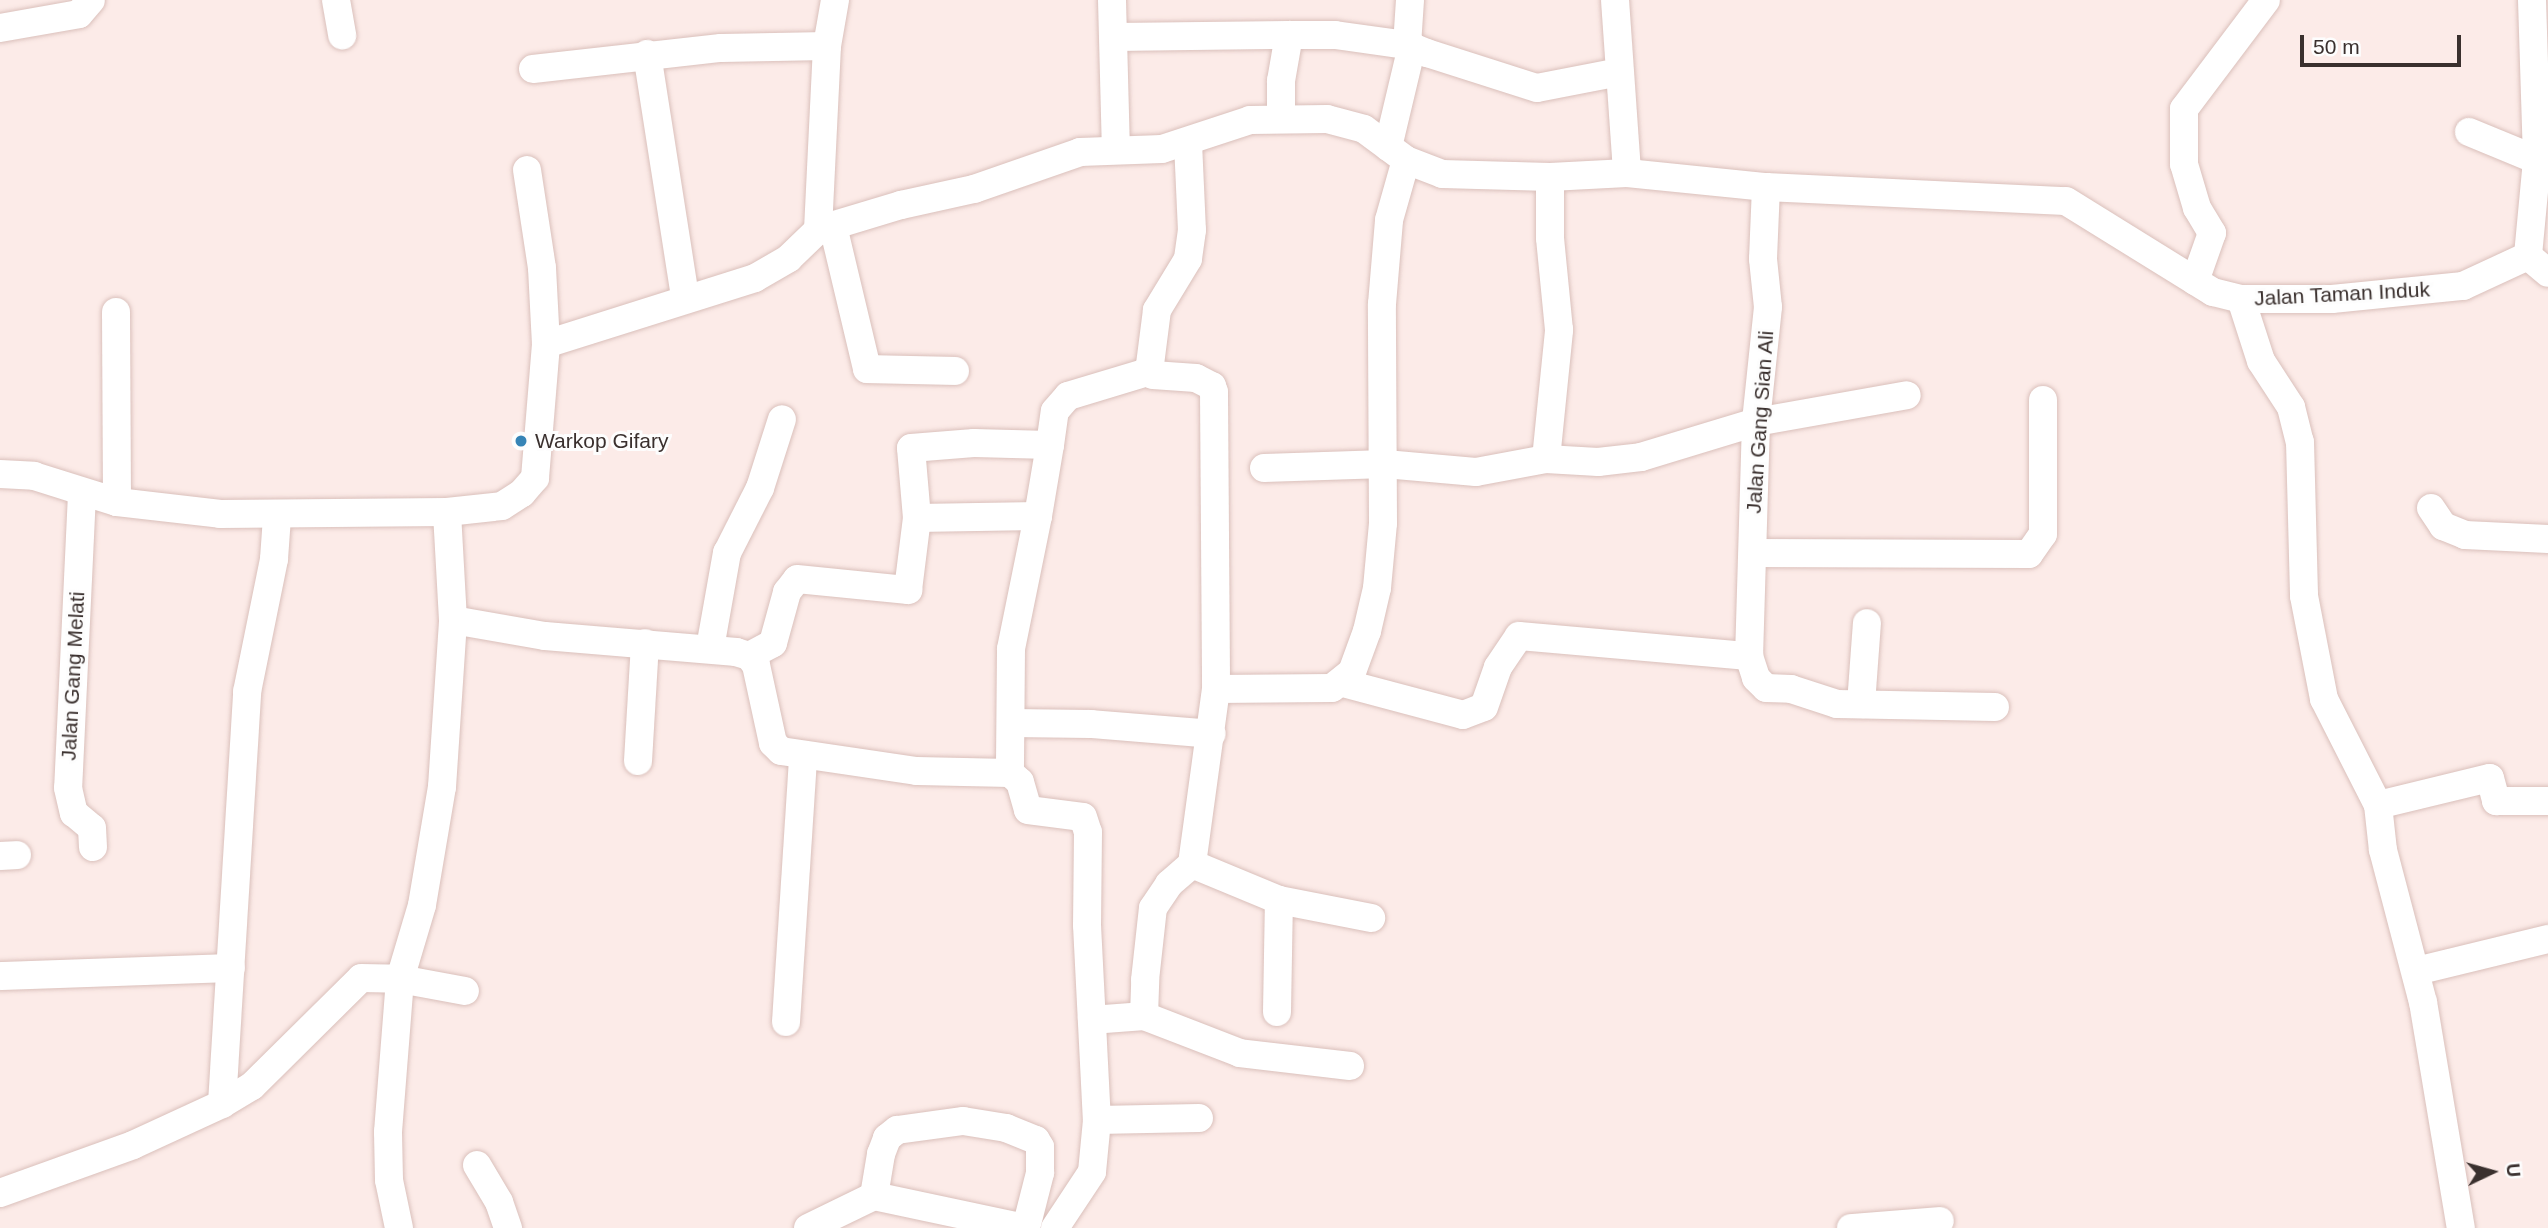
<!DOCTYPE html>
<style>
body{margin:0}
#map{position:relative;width:2548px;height:1228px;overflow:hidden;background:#fcebe8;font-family:Helvetica,sans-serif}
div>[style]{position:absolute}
.roads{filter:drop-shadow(0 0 2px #dac0bb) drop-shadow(0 0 2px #dac0bb)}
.minor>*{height:28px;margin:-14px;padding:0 14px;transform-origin:14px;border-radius:14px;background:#fff}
.dots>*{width:19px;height:19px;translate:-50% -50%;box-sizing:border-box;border:4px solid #fdfdfd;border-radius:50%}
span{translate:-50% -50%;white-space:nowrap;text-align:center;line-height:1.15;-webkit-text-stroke:6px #fdfdfd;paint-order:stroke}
.street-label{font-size:21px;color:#3a302e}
.poi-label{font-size:21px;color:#3a302e}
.left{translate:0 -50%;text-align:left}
.north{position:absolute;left:2457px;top:1137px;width:70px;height:70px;-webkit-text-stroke:5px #fdfdfd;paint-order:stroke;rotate:85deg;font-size:19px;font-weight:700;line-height:28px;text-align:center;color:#3a302e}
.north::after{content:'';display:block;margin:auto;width:24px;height:32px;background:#3a302e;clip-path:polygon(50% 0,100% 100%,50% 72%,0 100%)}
.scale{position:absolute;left:2300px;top:35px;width:161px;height:32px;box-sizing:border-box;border:4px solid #3a302e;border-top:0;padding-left:9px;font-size:21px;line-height:24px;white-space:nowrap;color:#3a302e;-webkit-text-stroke:5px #fdfdfd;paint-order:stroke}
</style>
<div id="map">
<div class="roads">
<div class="minor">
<div style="left:336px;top:0;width:36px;rotate:80deg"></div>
<div style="left:1112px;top:0;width:148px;rotate:88.5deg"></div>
<div style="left:1410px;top:0;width:45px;rotate:93.8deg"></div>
<div style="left:1407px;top:45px;width:22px;rotate:22deg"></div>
<div style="left:1427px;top:53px;width:115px;rotate:17.7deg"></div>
<div style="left:1537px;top:88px;width:84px;rotate:-11deg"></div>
<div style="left:1615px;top:0;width:173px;rotate:86deg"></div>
<div style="left:2532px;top:0;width:160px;rotate:88.2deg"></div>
<div style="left:2537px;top:160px;width:96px;rotate:95.4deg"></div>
<div style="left:2528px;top:256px;width:26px;rotate:40deg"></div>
<div style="left:0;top:28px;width:80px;rotate:-10deg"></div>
<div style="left:79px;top:14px;width:18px;rotate:-49deg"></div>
<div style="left:1289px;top:35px;width:46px"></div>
<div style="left:1335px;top:35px;width:73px;rotate:7.9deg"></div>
<div style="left:1115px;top:37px;width:174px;rotate:-0.7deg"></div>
<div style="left:1289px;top:35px;width:47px;rotate:99.9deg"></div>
<div style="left:1281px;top:81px;width:36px;rotate:90deg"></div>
<div style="left:647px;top:54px;width:246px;rotate:81.1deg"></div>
<div style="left:533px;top:69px;width:189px;rotate:-6.4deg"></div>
<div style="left:721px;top:48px;width:106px;rotate:-1.1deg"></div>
<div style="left:2469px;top:132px;width:74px;rotate:22.4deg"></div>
<div style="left:1188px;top:143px;width:87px;rotate:87.4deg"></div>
<div style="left:1192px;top:230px;width:29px;rotate:98deg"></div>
<div style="left:1188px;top:259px;width:60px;rotate:121.3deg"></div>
<div style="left:1157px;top:310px;width:55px;rotate:97.3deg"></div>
<div style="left:1150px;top:365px;width:10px;rotate:73deg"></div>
<div style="left:1153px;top:375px;width:43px;rotate:4deg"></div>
<div style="left:1196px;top:378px;width:18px;rotate:27deg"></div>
<div style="left:1212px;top:386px;width:6px;rotate:72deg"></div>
<div style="left:1214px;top:392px;width:297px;rotate:89.6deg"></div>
<div style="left:1388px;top:147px;width:104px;rotate:-76.6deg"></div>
<div style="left:527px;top:170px;width:99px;rotate:81.3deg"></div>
<div style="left:542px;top:268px;width:76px;rotate:87deg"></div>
<div style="left:1766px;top:187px;width:72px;rotate:92.4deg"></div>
<div style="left:1763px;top:259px;width:48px;rotate:84.1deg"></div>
<div style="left:1768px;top:307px;width:116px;rotate:96deg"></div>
<div style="left:1756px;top:422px;width:234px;rotate:91.7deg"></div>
<div style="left:1749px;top:656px;width:23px;rotate:72deg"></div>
<div style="left:1756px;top:678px;width:14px;rotate:45deg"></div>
<div style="left:1766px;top:688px;width:25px;rotate:2deg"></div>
<div style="left:1791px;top:689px;width:48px;rotate:18.1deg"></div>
<div style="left:1837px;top:704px;width:158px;rotate:1.1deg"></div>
<div style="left:833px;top:226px;width:147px;rotate:76.6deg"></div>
<div style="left:867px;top:369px;width:88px;rotate:1.3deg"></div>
<div style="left:818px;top:230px;width:184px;rotate:-87.2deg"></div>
<div style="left:827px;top:46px;width:47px;rotate:-80.1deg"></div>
<div style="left:2195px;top:281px;width:51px;rotate:-70.5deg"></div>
<div style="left:2212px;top:233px;width:29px;rotate:-121deg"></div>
<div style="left:2197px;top:208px;width:46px;rotate:-106.5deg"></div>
<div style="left:2184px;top:164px;width:55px;rotate:-90deg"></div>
<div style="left:2184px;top:109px;width:136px;rotate:-53deg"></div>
<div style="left:2241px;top:299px;width:65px;rotate:72.1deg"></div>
<div style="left:2261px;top:361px;width:55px;rotate:56.9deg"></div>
<div style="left:2291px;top:407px;width:36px;rotate:76deg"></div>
<div style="left:2300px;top:442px;width:154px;rotate:88.5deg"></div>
<div style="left:2304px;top:596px;width:105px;rotate:79deg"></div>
<div style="left:2324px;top:699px;width:119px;rotate:63deg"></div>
<div style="left:2378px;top:805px;width:45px;rotate:83.7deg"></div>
<div style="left:2383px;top:850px;width:157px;rotate:75.3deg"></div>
<div style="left:2423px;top:1002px;width:229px;rotate:80.5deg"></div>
<div style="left:116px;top:312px;width:190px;rotate:89.7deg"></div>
<div style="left:1050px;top:445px;width:34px;rotate:-82deg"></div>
<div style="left:1055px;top:411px;width:20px;rotate:-49deg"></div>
<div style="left:1068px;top:396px;width:87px;rotate:-16.8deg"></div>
<div style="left:1546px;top:459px;width:130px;rotate:-84.2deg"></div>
<div style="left:1559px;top:330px;width:92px;rotate:-95.6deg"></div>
<div style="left:1550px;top:238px;width:61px;rotate:-90deg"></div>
<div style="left:1264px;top:468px;width:121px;rotate:-1.9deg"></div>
<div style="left:1385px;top:464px;width:91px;rotate:5deg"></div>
<div style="left:1476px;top:472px;width:71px;rotate:-10.5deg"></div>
<div style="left:1546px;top:459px;width:52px;rotate:3.3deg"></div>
<div style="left:1598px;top:462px;width:43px;rotate:-6.6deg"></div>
<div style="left:1641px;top:457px;width:120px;rotate:-16.9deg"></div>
<div style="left:1756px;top:422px;width:153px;rotate:-10.1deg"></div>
<div style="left:0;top:474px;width:34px;rotate:3deg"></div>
<div style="left:34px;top:476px;width:87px;rotate:17.4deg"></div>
<div style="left:117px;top:502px;width:104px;rotate:6.6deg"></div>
<div style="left:220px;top:514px;width:227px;rotate:-0.5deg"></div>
<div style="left:447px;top:512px;width:55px;rotate:-6.2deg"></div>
<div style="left:502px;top:506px;width:24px;rotate:-33deg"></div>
<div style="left:522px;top:493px;width:20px;rotate:-49deg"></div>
<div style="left:535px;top:478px;width:134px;rotate:-85.3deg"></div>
<div style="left:546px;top:344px;width:219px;rotate:-17.5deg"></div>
<div style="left:755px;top:278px;width:39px;rotate:-30deg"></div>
<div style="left:789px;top:258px;width:40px;rotate:-44deg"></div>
<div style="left:818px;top:230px;width:87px;rotate:-16.8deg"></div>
<div style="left:901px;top:205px;width:75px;rotate:-12.4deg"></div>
<div style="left:974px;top:189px;width:112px;rotate:-19.2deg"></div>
<div style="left:1080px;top:152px;width:82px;rotate:-2.1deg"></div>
<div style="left:1162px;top:149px;width:93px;rotate:-18.2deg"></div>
<div style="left:1250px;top:120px;width:77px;rotate:-0.7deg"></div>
<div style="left:1327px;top:119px;width:38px;rotate:15deg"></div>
<div style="left:1364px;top:129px;width:52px;rotate:36.4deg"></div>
<div style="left:1406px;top:160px;width:39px;rotate:21deg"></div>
<div style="left:1442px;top:174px;width:108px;rotate:1.6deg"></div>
<div style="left:1550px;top:177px;width:77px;rotate:-3deg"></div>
<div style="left:1627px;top:173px;width:140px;rotate:5.8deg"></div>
<div style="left:1766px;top:187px;width:300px;rotate:2.7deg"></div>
<div style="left:2066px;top:201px;width:173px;rotate:31.8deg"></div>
<div style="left:2213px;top:292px;width:29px;rotate:14deg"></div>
<div style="left:2241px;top:299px;width:91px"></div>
<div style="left:2332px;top:299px;width:132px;rotate:-5.7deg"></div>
<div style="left:2463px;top:286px;width:72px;rotate:-24.8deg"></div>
<div style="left:82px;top:494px;width:294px;rotate:92.7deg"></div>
<div style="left:68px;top:788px;width:26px;rotate:77deg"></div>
<div style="left:74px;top:813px;width:23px;rotate:40deg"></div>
<div style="left:92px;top:828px;width:19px;rotate:87deg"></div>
<div style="left:2431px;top:508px;width:22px;rotate:56deg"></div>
<div style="left:2443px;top:526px;width:24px;rotate:22deg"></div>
<div style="left:2465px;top:535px;width:83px;rotate:2.8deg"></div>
<div style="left:917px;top:518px;width:70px;rotate:-94.9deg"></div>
<div style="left:911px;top:448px;width:63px;rotate:-4.5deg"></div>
<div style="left:974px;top:443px;width:76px;rotate:1.5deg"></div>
<div style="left:1050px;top:445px;width:72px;rotate:99.6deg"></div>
<div style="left:1753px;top:553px;width:276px;rotate:0.2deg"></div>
<div style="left:2029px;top:554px;width:24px;rotate:-55deg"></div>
<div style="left:2043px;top:534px;width:134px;rotate:-90deg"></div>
<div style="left:453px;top:620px;width:93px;rotate:9.9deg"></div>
<div style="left:545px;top:636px;width:192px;rotate:4.8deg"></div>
<div style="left:736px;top:652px;width:14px;rotate:17deg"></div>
<div style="left:749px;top:656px;width:11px;rotate:52deg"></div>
<div style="left:756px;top:665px;width:80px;rotate:77.7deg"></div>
<div style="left:773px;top:743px;width:11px;rotate:45deg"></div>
<div style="left:781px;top:751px;width:137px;rotate:8.4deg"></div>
<div style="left:917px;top:771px;width:93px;rotate:1.2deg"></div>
<div style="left:1010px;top:773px;width:13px;rotate:42deg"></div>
<div style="left:1020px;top:782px;width:29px;rotate:74deg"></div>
<div style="left:1028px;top:810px;width:55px;rotate:7.3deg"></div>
<div style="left:1083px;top:817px;width:16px;rotate:72deg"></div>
<div style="left:1088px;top:832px;width:93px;rotate:90.6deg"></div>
<div style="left:1087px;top:925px;width:195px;rotate:87.1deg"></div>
<div style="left:1097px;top:1120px;width:52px;rotate:95.5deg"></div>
<div style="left:1092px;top:1172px;width:67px;rotate:123.5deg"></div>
<div style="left:710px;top:648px;width:97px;rotate:-79.9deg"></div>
<div style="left:727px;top:553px;width:73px;rotate:-63.1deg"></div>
<div style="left:760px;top:488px;width:72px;rotate:-72.3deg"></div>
<div style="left:749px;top:656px;width:27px;rotate:-28deg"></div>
<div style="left:773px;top:643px;width:53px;rotate:-74.6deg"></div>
<div style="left:787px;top:592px;width:16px;rotate:-52deg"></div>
<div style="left:797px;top:579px;width:112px;rotate:5.7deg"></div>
<div style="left:908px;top:590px;width:73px;rotate:-82.9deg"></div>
<div style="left:917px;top:518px;width:121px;rotate:-0.9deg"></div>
<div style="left:1038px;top:516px;width:136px;rotate:101.5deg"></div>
<div style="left:1011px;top:649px;width:124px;rotate:90.5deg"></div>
<div style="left:1343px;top:683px;width:124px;rotate:14.9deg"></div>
<div style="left:1463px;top:715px;width:22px;rotate:-21deg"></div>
<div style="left:1484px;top:707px;width:42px;rotate:-70.7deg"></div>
<div style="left:1498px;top:667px;width:37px;rotate:-56deg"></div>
<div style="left:1519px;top:636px;width:231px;rotate:5deg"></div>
<div style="left:1861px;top:704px;width:81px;rotate:-85.8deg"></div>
<div style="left:1011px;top:723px;width:80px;rotate:0.7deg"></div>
<div style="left:1091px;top:724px;width:121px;rotate:4.7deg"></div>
<div style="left:638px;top:761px;width:118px;rotate:-86.6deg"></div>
<div style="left:2378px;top:805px;width:115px;rotate:-13.6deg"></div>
<div style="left:2490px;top:778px;width:24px;rotate:75deg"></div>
<div style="left:2496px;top:801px;width:52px"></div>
<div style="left:0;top:856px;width:17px;rotate:-3deg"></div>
<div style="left:1192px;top:864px;width:94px;rotate:22.5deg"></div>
<div style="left:1279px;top:900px;width:94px;rotate:11.1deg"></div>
<div style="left:2416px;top:971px;width:136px;rotate:-13.6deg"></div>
<div style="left:0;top:976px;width:231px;rotate:-2deg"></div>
<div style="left:1277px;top:1012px;width:112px;rotate:-89deg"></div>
<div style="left:1092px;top:1020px;width:52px;rotate:-4.4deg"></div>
<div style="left:786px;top:1022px;width:267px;rotate:-86.3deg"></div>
<div style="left:1350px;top:1066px;width:111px;rotate:-173.3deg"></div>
<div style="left:1240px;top:1053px;width:103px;rotate:-158.9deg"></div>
<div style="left:1144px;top:1016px;width:36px;rotate:-88deg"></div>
<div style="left:1145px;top:980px;width:72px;rotate:-83.7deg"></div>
<div style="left:1153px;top:908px;width:29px;rotate:-56deg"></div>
<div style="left:1169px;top:884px;width:30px;rotate:-41deg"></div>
<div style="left:1192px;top:864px;width:177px;rotate:-82.2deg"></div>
<div style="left:1216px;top:689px;width:116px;rotate:-0.5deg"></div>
<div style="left:1332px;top:688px;width:26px;rotate:-39deg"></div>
<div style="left:1352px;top:672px;width:44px;rotate:-69.9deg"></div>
<div style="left:1367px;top:631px;width:44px;rotate:-76.9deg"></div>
<div style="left:1377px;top:588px;width:65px;rotate:-84.7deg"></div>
<div style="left:1383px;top:523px;width:219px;rotate:-90.3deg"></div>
<div style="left:1382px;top:304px;width:84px;rotate:-85.2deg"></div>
<div style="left:1389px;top:220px;width:62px;rotate:-74.2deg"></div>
<div style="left:222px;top:1104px;width:413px;rotate:-86.5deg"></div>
<div style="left:247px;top:692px;width:136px;rotate:-78.5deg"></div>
<div style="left:274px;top:559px;width:42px;rotate:-85.9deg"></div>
<div style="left:1097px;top:1120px;width:102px;rotate:-1.1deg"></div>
<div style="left:477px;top:1165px;width:43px;rotate:59.3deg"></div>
<div style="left:499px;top:1202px;width:28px;rotate:71deg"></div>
<div style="left:0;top:1193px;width:141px;rotate:-19.8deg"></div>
<div style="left:133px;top:1145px;width:98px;rotate:-24.7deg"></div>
<div style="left:222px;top:1104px;width:35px;rotate:-31deg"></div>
<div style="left:252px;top:1086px;width:153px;rotate:-44.7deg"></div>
<div style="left:361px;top:978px;width:39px;rotate:1deg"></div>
<div style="left:400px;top:979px;width:66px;rotate:10.5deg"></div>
<div style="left:874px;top:1196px;width:154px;rotate:12deg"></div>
<div style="left:399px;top:1228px;width:49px;rotate:-101.8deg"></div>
<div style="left:389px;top:1180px;width:48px;rotate:-91.2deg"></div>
<div style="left:388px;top:1132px;width:153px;rotate:-85.5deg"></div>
<div style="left:400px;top:979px;width:77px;rotate:-73.4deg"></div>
<div style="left:422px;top:905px;width:120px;rotate:-80.4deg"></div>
<div style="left:442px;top:787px;width:167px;rotate:-86.2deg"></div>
<div style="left:453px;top:620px;width:108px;rotate:-93.2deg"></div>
<div style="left:808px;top:1228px;width:73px;rotate:-25.9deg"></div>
<div style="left:874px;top:1196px;width:43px;rotate:-80.5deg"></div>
<div style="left:881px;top:1154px;width:17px;rotate:-69deg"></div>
<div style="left:887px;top:1138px;width:13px;rotate:-39deg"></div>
<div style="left:897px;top:1130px;width:67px;rotate:-7.8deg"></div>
<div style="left:963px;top:1121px;width:44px;rotate:9.2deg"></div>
<div style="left:1006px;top:1128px;width:32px;rotate:22deg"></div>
<div style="left:1036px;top:1140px;width:8px;rotate:60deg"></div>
<div style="left:1040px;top:1147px;width:26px;rotate:90deg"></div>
<div style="left:1040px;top:1173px;width:57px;rotate:104.3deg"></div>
<div style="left:1851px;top:1228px;width:89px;rotate:-4.5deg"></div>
</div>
</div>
<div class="dots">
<div style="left:521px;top:441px;background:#3684b6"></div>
</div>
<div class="street-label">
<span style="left:2342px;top:294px;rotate:-3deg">Jalan Taman Induk</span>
<span style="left:1760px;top:422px;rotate:-86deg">Jalan Gang Sian Ali</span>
<span style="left:73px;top:676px;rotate:-87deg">Jalan Gang Melati</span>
</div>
<div class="poi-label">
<span class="left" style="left:535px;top:441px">Warkop Gifary</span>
</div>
<div class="north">U</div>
<div class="scale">50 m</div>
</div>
